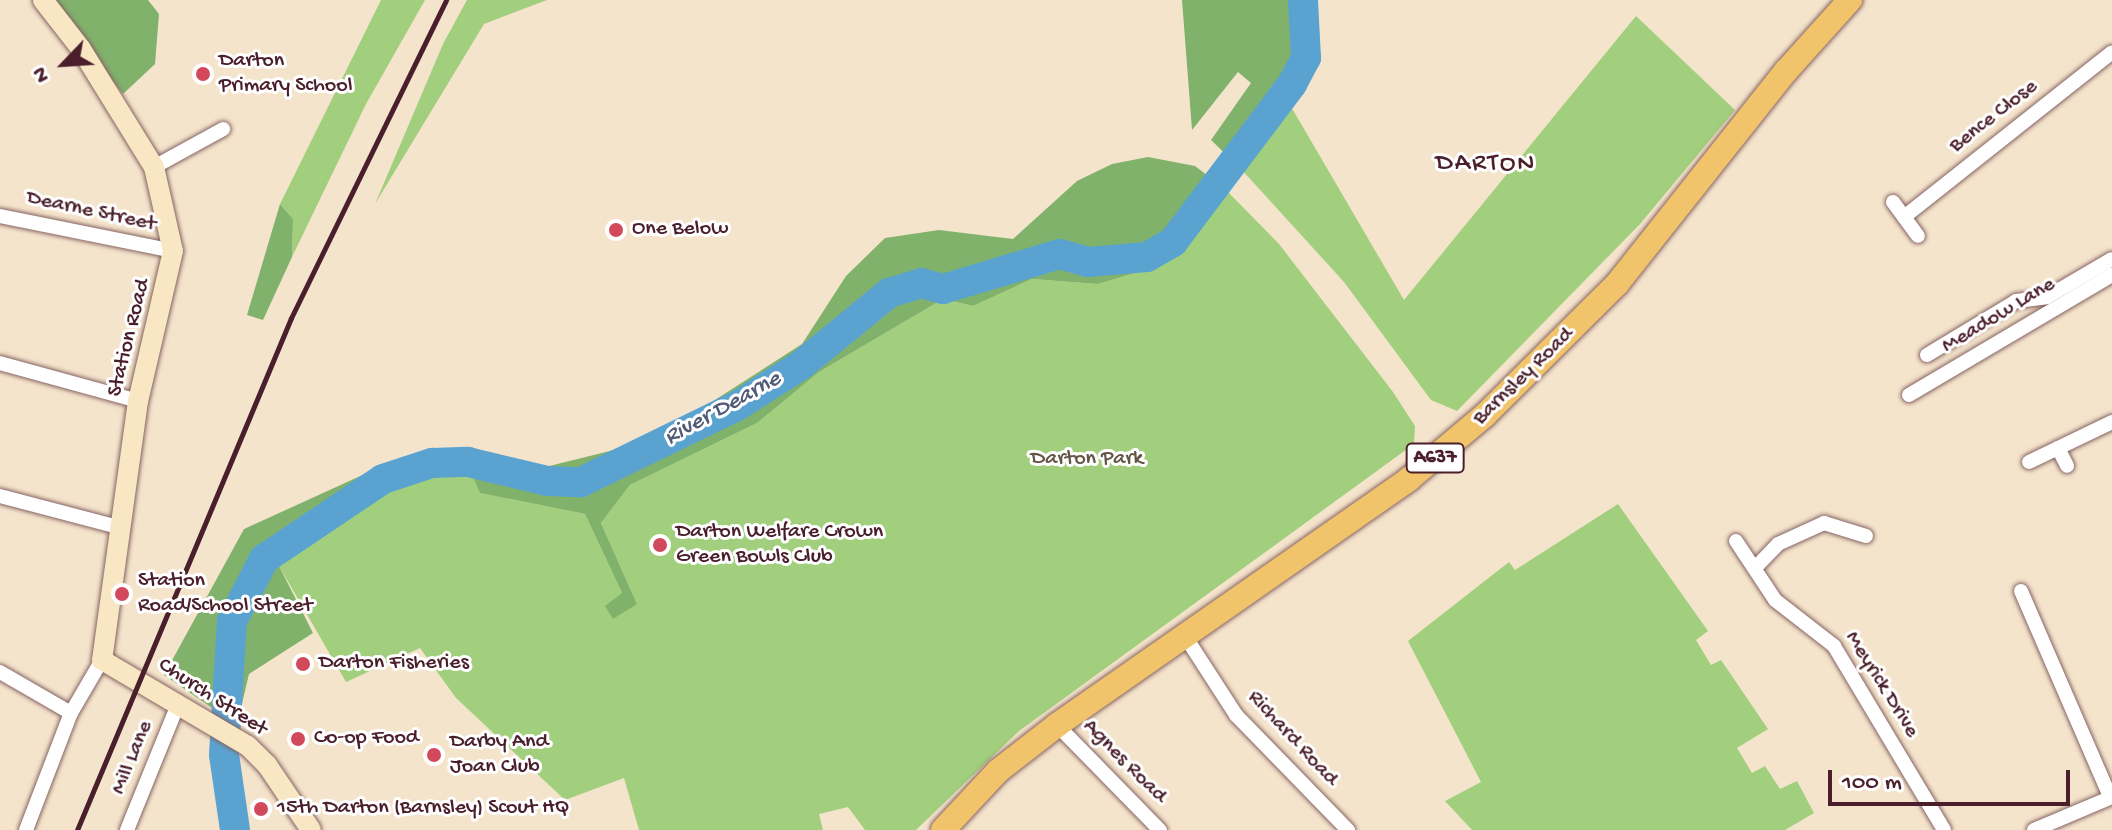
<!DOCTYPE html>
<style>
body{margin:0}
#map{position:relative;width:2112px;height:830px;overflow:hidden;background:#f5e4cc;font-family:"Gochi Hand",sans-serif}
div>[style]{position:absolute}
.green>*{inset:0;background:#a1cf7d}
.forest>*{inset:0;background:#80b26c}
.water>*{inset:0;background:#5aa3d1}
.river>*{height:30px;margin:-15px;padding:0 15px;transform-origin:15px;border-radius:15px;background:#5aa3d1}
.roads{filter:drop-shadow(0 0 2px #866463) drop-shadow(0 0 2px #866463)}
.minor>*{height:14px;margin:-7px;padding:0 7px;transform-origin:7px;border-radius:7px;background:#fff}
.secondary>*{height:20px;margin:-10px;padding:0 10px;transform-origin:10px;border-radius:10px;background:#f9e7c3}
.trunk>*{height:24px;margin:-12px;padding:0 12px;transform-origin:12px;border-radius:12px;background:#f1c36a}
.rail>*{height:5px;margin:-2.5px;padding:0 2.5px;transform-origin:2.5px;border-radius:2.5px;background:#4a1f2b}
.dots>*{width:22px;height:22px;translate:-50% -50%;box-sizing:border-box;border:4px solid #fff;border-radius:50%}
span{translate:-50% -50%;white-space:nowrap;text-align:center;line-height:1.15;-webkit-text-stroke:6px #fff;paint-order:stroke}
.shield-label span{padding:2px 6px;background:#fff;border:2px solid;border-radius:6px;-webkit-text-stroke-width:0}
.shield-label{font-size:20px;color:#4a1f2b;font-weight:700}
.poi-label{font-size:22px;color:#4a1f2b}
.left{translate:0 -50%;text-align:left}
.street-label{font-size:22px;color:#4a1f2b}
.park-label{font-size:22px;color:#645444}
.water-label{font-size:24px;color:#515a76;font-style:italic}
.quarter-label{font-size:26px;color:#4a1f2b;letter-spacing:2px}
.north{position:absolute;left:24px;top:24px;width:80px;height:80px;-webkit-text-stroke:6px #fff;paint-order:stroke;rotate:245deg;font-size:22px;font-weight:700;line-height:32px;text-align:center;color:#4a1f2b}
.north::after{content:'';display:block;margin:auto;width:28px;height:36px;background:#4a1f2b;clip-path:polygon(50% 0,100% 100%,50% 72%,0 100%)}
.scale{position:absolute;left:1828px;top:770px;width:242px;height:36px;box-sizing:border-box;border:4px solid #4a1f2b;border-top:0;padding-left:10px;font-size:24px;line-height:28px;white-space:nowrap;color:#4a1f2b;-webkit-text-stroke:6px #fff;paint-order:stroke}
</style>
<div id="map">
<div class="green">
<div style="clip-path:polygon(381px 0,425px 0,366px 104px,292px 257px,293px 219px,280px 204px)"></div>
<div style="clip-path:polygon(467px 0,547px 0,484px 24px,375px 204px,443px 44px)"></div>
<div style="clip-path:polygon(1636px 16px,1735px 110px,1640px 224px,1457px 411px,1431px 400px,1344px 282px,1242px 170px,1290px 105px,1404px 300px)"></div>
<div style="clip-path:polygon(1224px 188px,1279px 244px,1393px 392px,1415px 426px,1414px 444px,1019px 731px,916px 830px,865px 830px,848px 807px,819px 814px,823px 830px,639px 830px,624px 778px,565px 800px,456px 698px,420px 648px,346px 682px,279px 566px,385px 487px,433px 472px,473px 477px,481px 493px,585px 514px,622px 593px,637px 604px,601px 523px,630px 485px,757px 423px,819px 372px,943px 299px,973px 306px,1032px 279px,1097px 284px)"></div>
<div style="clip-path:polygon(1618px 504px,1708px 631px,1696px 640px,1711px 665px,1721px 660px,1768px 729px,1737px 748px,1752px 773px,1765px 766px,1780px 789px,1797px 781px,1814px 813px,1785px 830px,1472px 830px,1445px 801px,1481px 782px,1408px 641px,1509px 562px,1515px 570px)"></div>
</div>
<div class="forest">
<div style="clip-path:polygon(48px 0,148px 0,159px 14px,155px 64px,123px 94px)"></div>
<div style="clip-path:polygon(1182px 0,1312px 0,1316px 61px,1242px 170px,1211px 140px,1251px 83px,1238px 72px,1192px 130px)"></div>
<div style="clip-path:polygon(1148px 157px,1195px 166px,1224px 188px,1198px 227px,1151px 268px,1097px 284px,1032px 279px,973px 306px,943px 299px,819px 372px,757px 423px,630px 485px,601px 523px,637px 604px,613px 619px,605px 606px,622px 593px,585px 514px,480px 493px,473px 477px,433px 472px,385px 487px,279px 566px,313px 633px,249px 674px,237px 725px,164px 675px,244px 529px,402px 457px,453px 453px,537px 469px,618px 449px,693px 414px,802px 344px,846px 276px,885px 238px,939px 230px,1013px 239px,1077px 181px,1112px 164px)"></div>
<div style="clip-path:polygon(280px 204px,293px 219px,292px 257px,263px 320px,247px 315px)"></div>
</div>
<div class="water">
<div style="clip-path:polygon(211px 740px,239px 762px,245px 830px,225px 830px)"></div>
</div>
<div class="river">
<div style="left:235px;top:830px;width:76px;rotate:-98.3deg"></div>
<div style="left:224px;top:755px;width:134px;rotate:-86.6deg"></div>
<div style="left:232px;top:621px;width:70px;rotate:-62.7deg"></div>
<div style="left:264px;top:559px;width:143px;rotate:-33.9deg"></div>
<div style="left:383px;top:479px;width:52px;rotate:-18.1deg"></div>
<div style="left:432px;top:463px;width:36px;rotate:-2deg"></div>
<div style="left:468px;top:462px;width:81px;rotate:13.5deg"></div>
<div style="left:547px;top:481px;width:34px;rotate:2deg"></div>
<div style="left:581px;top:482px;width:174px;rotate:-26deg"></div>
<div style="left:737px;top:406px;width:76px;rotate:-32.6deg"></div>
<div style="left:801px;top:365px;width:114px;rotate:-39.3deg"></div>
<div style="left:889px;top:293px;width:34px;rotate:-17deg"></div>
<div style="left:921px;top:283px;width:23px;rotate:15deg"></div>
<div style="left:943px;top:289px;width:122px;rotate:-16.7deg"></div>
<div style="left:1060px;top:254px;width:29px;rotate:16deg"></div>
<div style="left:1088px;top:262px;width:59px;rotate:-4.8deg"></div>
<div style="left:1147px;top:257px;width:30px;rotate:-30deg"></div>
<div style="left:1173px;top:242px;width:198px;rotate:-53deg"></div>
<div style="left:1292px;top:84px;width:30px;rotate:-62deg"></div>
<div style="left:1306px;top:58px;width:58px;rotate:-93deg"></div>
</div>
<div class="roads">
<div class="minor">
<div style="left:154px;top:167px;width:79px;rotate:-28.8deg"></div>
<div style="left:1893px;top:202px;width:42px;rotate:53.7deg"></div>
<div style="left:0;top:216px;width:177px;rotate:11.4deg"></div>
<div style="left:1904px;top:217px;width:265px;rotate:-38.4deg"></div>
<div style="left:1927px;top:355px;width:104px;rotate:-31.2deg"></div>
<div style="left:2016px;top:301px;width:31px;rotate:-7deg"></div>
<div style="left:2047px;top:297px;width:75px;rotate:-30.3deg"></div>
<div style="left:0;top:363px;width:143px;rotate:15.4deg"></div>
<div style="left:1909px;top:395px;width:236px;rotate:-30.6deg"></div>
<div style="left:2058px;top:448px;width:20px;rotate:63deg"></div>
<div style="left:2029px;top:462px;width:92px;rotate:-25.7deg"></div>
<div style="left:0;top:496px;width:122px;rotate:14.7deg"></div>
<div style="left:1736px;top:541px;width:71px;rotate:56.5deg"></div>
<div style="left:1775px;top:600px;width:75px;rotate:37.9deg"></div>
<div style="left:1834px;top:646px;width:214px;rotate:59.1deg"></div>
<div style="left:1756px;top:567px;width:32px;rotate:-46deg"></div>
<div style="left:1778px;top:544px;width:51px;rotate:-24.5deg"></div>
<div style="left:1824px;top:523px;width:44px;rotate:17.2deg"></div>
<div style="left:2021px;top:591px;width:224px;rotate:66.6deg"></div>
<div style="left:1183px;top:633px;width:98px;rotate:57.1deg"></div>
<div style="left:1236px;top:715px;width:161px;rotate:45.8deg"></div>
<div style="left:0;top:672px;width:82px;rotate:30deg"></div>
<div style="left:1057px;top:725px;width:147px;rotate:45.6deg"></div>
<div style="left:26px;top:830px;width:125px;rotate:-69deg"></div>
<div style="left:71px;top:713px;width:61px;rotate:-59.7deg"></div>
<div style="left:127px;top:830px;width:138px;rotate:-67.9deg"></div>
<div style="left:2034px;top:830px;width:85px;rotate:-22.9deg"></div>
</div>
<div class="secondary">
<div style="left:43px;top:0;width:62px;rotate:52.2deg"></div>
<div style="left:81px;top:49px;width:139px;rotate:58.3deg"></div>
<div style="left:154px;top:167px;width:86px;rotate:77.3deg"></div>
<div style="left:173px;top:251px;width:154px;rotate:103.1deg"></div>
<div style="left:138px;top:401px;width:261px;rotate:97.9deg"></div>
<div style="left:102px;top:660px;width:169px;rotate:30.5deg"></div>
<div style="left:248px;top:746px;width:27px;rotate:45deg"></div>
<div style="left:267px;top:765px;width:78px;rotate:55.9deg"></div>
</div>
<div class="trunk">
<div style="left:943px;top:830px;width:81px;rotate:-47deg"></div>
<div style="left:998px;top:771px;width:75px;rotate:-37.9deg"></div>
<div style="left:1057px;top:725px;width:429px;rotate:-34.9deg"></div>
<div style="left:1409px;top:479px;width:99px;rotate:-40.1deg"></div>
<div style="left:1485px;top:415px;width:186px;rotate:-44.8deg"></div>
<div style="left:1617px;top:284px;width:272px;rotate:-51.6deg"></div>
<div style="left:1786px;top:71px;width:96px;rotate:-48deg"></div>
</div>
</div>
<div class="rail">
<div style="left:77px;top:830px;width:555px;rotate:-67.32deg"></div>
<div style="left:291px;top:318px;width:354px;rotate:-64deg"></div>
</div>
<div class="dots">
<div style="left:203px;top:74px;background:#d1495b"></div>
<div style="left:616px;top:230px;background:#d1495b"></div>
<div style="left:660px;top:545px;background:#d1495b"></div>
<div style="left:122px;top:594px;background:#d1495b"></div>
<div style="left:303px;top:664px;background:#d1495b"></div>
<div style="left:298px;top:739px;background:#d1495b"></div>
<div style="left:434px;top:755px;background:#d1495b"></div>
<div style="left:261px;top:809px;background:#d1495b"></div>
</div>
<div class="shield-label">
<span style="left:1435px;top:458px">A637</span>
</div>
<div class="poi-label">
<span class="left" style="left:219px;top:74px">Darton<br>Primary School</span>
<span class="left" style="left:632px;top:230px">One Below</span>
<span class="left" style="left:676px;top:545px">Darton Welfare Crown<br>Green Bowls Club</span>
<span class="left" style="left:138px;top:594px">Station<br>Road/School Street</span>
<span class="left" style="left:319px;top:664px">Darton Fisheries</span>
<span class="left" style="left:314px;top:739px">Co-op Food</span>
<span class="left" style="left:450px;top:755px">Darby And<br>Joan Club</span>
<span class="left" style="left:277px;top:809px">15th Darton (Barnsley) Scout HQ</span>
</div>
<div class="street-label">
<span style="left:1994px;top:117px;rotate:-38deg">Bence Close</span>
<span style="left:91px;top:212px;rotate:12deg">Dearne Street</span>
<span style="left:1999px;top:316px;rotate:-31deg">Meadow Lane</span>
<span style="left:130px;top:338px;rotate:-76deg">Station Road</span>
<span style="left:1524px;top:377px;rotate:-44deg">Barnsley Road</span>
<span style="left:1881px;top:685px;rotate:58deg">Meyrick Drive</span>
<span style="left:212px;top:698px;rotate:33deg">Church Street</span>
<span style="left:1292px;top:739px;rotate:47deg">Richard Road</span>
<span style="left:133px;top:758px;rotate:-68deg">Mill Lane</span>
<span style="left:1124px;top:762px;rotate:45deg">Agnes Road</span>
</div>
<div class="park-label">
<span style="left:1087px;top:460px">Darton Park</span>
</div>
<div class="water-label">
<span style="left:723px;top:409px;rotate:-29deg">River Dearne</span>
</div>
<div class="quarter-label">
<span style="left:1486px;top:165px">DARTON</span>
</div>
<div class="north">N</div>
<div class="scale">100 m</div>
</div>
